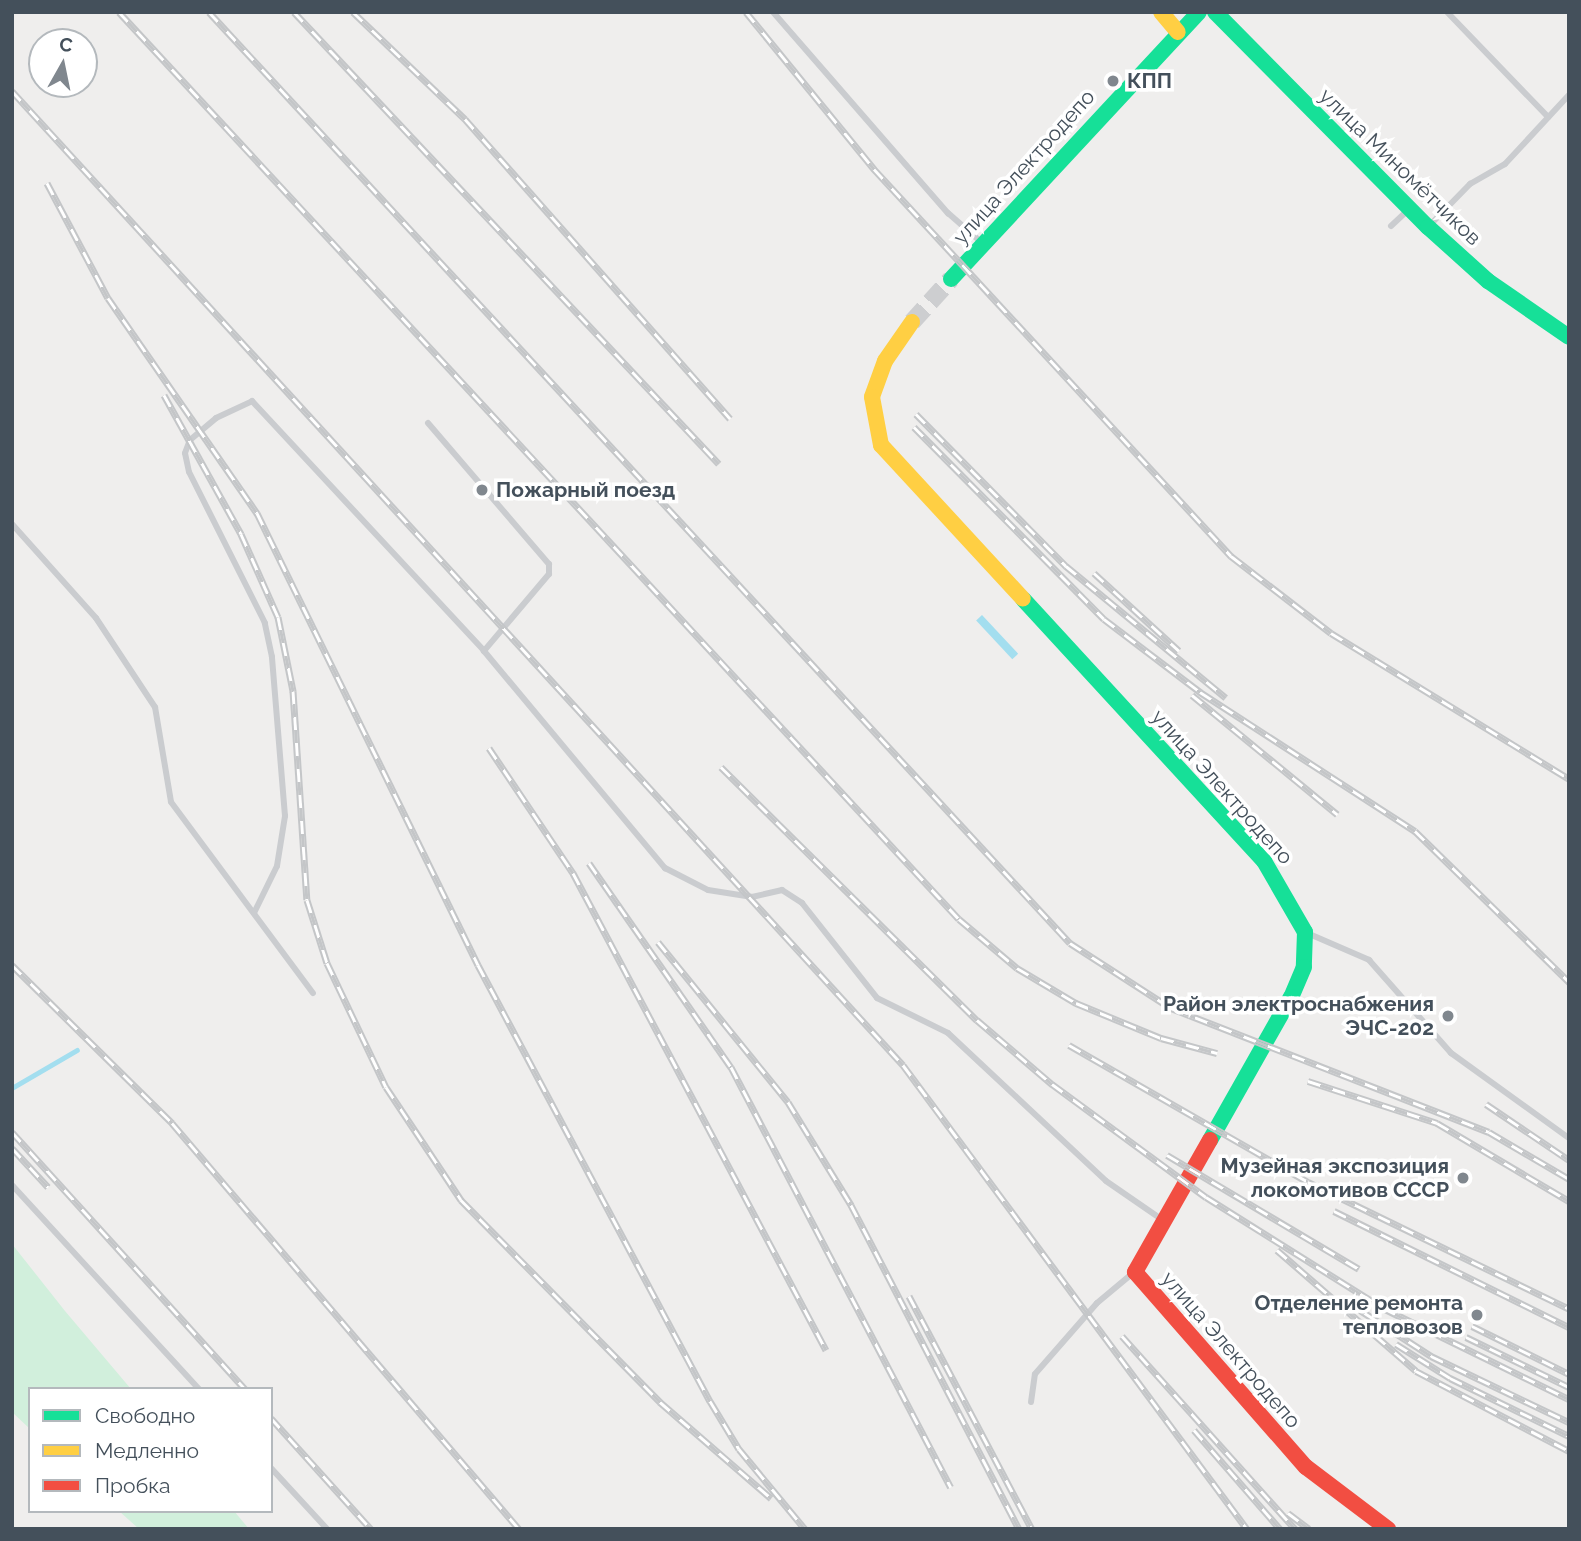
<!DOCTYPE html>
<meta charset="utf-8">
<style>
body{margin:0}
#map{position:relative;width:1581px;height:1541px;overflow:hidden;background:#efeeed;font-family:Raleway,sans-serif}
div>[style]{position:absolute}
.green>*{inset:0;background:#d1efdc}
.water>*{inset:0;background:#a3deef;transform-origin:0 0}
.stream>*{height:4.5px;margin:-2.25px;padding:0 2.25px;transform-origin:2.25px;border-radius:2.25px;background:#a3deef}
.secondary-tunnel>*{height:18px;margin-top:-9px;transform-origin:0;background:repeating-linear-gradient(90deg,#cdced0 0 18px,transparent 0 27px)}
.lane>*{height:6px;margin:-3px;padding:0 3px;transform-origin:3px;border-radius:3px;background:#cacccf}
.fast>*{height:16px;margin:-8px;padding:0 8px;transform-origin:8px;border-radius:8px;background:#16e098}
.slow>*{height:16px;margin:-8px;padding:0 8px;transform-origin:8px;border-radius:8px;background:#ffcf43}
.jam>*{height:16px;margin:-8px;padding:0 8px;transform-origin:8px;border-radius:8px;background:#f24e42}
.rail>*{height:7px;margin-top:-3.5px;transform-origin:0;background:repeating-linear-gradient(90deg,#fff 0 13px,#c4c6c8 0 26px);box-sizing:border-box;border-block:2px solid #c4c6c8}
.dots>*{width:19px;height:19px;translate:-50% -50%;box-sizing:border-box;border:4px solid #fff;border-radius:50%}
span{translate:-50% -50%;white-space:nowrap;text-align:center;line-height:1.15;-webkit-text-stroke:7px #fff;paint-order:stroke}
.poi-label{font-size:21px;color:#44505b;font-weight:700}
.left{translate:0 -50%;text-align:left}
.right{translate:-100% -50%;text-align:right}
.street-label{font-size:21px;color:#44505b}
.frame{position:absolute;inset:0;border:14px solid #44505b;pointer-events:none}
.legend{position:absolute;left:28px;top:1387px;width:245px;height:126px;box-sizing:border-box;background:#fff;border:2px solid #b4b9bd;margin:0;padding:9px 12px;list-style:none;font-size:21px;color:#44505b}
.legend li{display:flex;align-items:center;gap:14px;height:35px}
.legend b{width:35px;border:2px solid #b4b9bd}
.north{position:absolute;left:28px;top:28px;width:70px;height:70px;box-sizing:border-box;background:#fff;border:2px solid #b4b9bd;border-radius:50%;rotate:9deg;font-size:19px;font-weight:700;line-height:28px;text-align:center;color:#44505b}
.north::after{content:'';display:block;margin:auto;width:24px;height:32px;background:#80878e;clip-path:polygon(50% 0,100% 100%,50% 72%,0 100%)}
</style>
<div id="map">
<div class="green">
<div style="clip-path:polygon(12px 1244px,65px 1311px,131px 1389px,30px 1389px,30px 1429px,12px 1412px)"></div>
<div style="clip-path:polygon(119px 1511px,234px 1511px,249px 1529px,139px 1529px)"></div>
</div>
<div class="water">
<div style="left:982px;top:615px;width:53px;height:8px;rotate:47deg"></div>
</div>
<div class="stream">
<div style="left:12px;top:1088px;width:75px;rotate:-30.3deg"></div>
</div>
<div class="secondary-tunnel">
<div style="left:912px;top:322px;width:58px;rotate:-47.8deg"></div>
</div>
<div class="lane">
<div style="left:773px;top:12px;width:267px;rotate:49deg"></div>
<div style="left:948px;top:213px;width:44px;rotate:41.3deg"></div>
<div style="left:1447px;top:12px;width:146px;rotate:46.1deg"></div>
<div style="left:1391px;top:226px;width:23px;rotate:-43deg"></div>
<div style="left:1429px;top:226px;width:59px;rotate:-45.7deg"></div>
<div style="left:1470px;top:184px;width:40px;rotate:-29.7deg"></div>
<div style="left:1505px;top:164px;width:94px;rotate:-47.2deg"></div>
<div style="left:428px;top:423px;width:186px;rotate:49.4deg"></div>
<div style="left:549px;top:564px;width:10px;rotate:90deg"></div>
<div style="left:549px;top:574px;width:101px;rotate:130.2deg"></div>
<div style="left:12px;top:524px;width:126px;rotate:48.2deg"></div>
<div style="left:96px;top:618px;width:107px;rotate:56.5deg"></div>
<div style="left:155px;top:707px;width:96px;rotate:80.4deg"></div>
<div style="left:171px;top:802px;width:238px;rotate:53.4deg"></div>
<div style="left:254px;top:913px;width:52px;rotate:-63.9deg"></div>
<div style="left:277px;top:866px;width:51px;rotate:-80.9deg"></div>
<div style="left:285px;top:816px;width:160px;rotate:-94.7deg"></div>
<div style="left:272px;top:657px;width:35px;rotate:-102deg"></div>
<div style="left:265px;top:623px;width:169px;rotate:-116.7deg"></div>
<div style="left:189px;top:472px;width:19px;rotate:-102deg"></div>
<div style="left:185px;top:453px;width:14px;rotate:-69deg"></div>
<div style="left:190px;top:440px;width:34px;rotate:-40deg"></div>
<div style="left:216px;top:418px;width:40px;rotate:-25deg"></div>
<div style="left:252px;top:401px;width:341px;rotate:47.1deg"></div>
<div style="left:484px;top:651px;width:283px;rotate:50.2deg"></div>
<div style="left:665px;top:868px;width:48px;rotate:27.1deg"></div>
<div style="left:708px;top:890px;width:45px;rotate:9deg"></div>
<div style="left:752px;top:897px;width:31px;rotate:-13deg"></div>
<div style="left:782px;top:890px;width:24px;rotate:33deg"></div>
<div style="left:802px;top:903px;width:121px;rotate:51.7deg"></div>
<div style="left:877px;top:998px;width:79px;rotate:26.2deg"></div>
<div style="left:948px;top:1033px;width:216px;rotate:43.1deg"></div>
<div style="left:1106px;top:1181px;width:67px;rotate:34.6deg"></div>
<div style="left:1307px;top:933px;width:68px;rotate:23.5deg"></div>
<div style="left:1369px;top:960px;width:124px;rotate:48.6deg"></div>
<div style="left:1451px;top:1053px;width:145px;rotate:35.8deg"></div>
<div style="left:12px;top:1185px;width:277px;rotate:47.5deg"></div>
<div style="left:1031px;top:1402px;width:28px;rotate:-82deg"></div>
<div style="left:1035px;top:1374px;width:94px;rotate:-48.9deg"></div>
<div style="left:1097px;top:1303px;width:47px;rotate:-39.8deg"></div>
<div style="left:271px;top:1468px;width:83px;rotate:47.4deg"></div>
</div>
<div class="fast">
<div style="left:1215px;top:12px;width:303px;rotate:45.3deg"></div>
<div style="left:1428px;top:227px;width:81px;rotate:42deg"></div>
<div style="left:1488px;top:281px;width:98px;rotate:34.7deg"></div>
<div style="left:951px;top:279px;width:364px;rotate:-47.1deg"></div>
<div style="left:1023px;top:599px;width:356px;rotate:47.4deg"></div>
<div style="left:1264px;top:861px;width:82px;rotate:60deg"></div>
<div style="left:1305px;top:932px;width:35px;rotate:92deg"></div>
<div style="left:1304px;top:967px;width:33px;rotate:113deg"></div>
<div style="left:1291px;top:997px;width:164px;rotate:119.5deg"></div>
</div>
<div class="slow">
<div style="left:1161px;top:12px;width:26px;rotate:50deg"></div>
<div style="left:912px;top:322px;width:47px;rotate:124.7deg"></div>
<div style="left:885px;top:361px;width:38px;rotate:110deg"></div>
<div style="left:872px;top:397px;width:49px;rotate:79.4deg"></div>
<div style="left:881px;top:445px;width:209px;rotate:47.3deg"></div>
</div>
<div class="jam">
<div style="left:1210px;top:1140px;width:152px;rotate:119.6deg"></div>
<div style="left:1135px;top:1272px;width:259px;rotate:48.8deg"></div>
<div style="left:1306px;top:1467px;width:103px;rotate:37.1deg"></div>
</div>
<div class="rail">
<div style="left:119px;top:12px;width:1236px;rotate:47.2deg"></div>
<div style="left:959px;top:919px;width:76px;rotate:40.2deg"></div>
<div style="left:1017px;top:968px;width:69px;rotate:30.7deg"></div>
<div style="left:1076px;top:1003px;width:92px;rotate:22.4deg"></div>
<div style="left:1161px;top:1038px;width:58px;rotate:15deg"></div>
<div style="left:209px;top:12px;width:1268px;rotate:47.24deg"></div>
<div style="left:1070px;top:943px;width:120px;rotate:32.8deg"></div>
<div style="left:1171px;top:1008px;width:341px;rotate:21.3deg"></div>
<div style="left:1489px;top:1132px;width:93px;rotate:30.4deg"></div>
<div style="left:294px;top:12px;width:620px;rotate:46.76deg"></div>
<div style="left:353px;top:12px;width:155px;rotate:43.7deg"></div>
<div style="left:465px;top:119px;width:400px;rotate:48.5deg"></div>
<div style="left:746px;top:12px;width:203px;rotate:50.8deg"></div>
<div style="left:874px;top:169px;width:527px;rotate:47.31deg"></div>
<div style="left:1231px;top:556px;width:126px;rotate:37.6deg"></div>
<div style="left:1331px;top:633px;width:279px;rotate:31.5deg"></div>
<div style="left:12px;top:91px;width:1320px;rotate:47.55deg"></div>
<div style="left:903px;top:1065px;width:578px;rotate:53.45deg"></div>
<div style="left:47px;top:183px;width:130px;rotate:62.1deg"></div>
<div style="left:108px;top:298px;width:262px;rotate:55.3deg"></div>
<div style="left:257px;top:513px;width:503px;rotate:63.94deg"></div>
<div style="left:478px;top:965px;width:494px;rotate:62deg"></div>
<div style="left:710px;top:1401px;width:56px;rotate:58.9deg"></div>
<div style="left:739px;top:1449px;width:104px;rotate:50.5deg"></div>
<div style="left:164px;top:395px;width:159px;rotate:61deg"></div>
<div style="left:241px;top:534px;width:91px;rotate:66deg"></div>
<div style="left:278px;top:617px;width:76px;rotate:78.5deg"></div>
<div style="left:293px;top:691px;width:209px;rotate:86.2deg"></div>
<div style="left:307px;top:900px;width:66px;rotate:72.4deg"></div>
<div style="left:327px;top:963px;width:137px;rotate:64.6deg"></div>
<div style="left:386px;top:1087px;width:136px;rotate:56.4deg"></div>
<div style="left:461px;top:1200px;width:284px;rotate:45.4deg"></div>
<div style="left:660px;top:1402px;width:147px;rotate:40.9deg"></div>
<div style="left:916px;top:414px;width:214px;rotate:45.4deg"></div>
<div style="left:1066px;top:566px;width:207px;rotate:39.5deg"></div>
<div style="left:914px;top:427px;width:270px;rotate:45.3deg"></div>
<div style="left:1104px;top:619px;width:121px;rotate:37.2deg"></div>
<div style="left:1200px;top:692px;width:256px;rotate:32.9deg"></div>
<div style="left:1415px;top:831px;width:216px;rotate:44.4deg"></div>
<div style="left:1094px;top:573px;width:115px;rotate:42.5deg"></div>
<div style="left:1192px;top:695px;width:188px;rotate:39.4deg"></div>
<div style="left:489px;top:748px;width:151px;rotate:56.1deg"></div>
<div style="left:573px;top:873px;width:540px;rotate:62.06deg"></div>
<div style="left:721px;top:767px;width:360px;rotate:44.7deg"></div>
<div style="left:977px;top:1020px;width:99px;rotate:40.5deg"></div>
<div style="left:1052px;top:1084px;width:191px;rotate:36.3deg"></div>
<div style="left:1206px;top:1197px;width:209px;rotate:32.1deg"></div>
<div style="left:1383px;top:1308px;width:207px;rotate:26.1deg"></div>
<div style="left:589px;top:863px;width:249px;rotate:55.2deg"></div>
<div style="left:731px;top:1067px;width:474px;rotate:62.4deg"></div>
<div style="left:658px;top:942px;width:206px;rotate:50.9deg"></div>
<div style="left:788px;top:1102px;width:121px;rotate:58.5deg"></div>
<div style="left:851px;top:1205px;width:365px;rotate:62.6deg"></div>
<div style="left:12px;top:965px;width:225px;rotate:44.6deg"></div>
<div style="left:172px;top:1123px;width:534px;rotate:49.48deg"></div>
<div style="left:1069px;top:1045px;width:275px;rotate:29.8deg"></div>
<div style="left:1308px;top:1182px;width:290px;rotate:25.9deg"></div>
<div style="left:1308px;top:1081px;width:136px;rotate:18deg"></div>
<div style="left:1437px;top:1123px;width:153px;rotate:30.6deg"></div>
<div style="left:1486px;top:1104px;width:100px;rotate:34deg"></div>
<div style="left:12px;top:1132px;width:347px;rotate:47.8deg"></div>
<div style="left:12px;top:1148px;width:53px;rotate:47.3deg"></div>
<div style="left:1167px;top:1155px;width:223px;rotate:30.7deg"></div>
<div style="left:1334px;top:1211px;width:262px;rotate:26.3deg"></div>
<div style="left:1277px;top:1250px;width:184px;rotate:41deg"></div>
<div style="left:1416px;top:1371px;width:173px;rotate:27.6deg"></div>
<div style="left:909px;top:1296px;width:263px;rotate:62.2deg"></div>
<div style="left:1343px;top:1299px;width:105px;rotate:32.9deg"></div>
<div style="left:1431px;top:1356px;width:153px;rotate:25.6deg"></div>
<div style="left:1472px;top:1326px;width:108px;rotate:26.3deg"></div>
<div style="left:1122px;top:1336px;width:259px;rotate:48.1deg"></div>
<div style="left:1466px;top:1337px;width:114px;rotate:25.9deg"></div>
<div style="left:1396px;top:1344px;width:64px;rotate:32.2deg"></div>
<div style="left:1450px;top:1378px;width:132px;rotate:26deg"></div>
<div style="left:271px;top:1418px;width:149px;rotate:48deg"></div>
<div style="left:1194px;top:1430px;width:131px;rotate:49deg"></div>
<div style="left:1288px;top:1513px;width:26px;rotate:37deg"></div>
</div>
<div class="dots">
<div style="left:1113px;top:81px;background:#80878e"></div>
<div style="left:482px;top:490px;background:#80878e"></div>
<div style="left:1448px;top:1016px;background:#80878e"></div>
<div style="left:1463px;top:1178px;background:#80878e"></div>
<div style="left:1477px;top:1315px;background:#80878e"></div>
</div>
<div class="poi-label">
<span class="left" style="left:1127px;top:81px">КПП</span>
<span class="left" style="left:496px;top:490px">Пожарный поезд</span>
<span class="right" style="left:1434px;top:1016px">Район электроснабжения<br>ЭЧС-202</span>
<span class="right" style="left:1449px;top:1178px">Музейная экспозиция<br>локомотивов СССР</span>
<span class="right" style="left:1463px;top:1315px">Отделение ремонта<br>тепловозов</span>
</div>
<div class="street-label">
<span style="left:1024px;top:167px;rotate:-48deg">улица Электродепо</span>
<span style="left:1400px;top:167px;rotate:44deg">улица Миномётчиков</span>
<span style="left:1222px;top:787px;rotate:48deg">улица Электродепо</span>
<span style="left:1231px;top:1350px;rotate:49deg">улица Электродепо</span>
</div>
<div class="frame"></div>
<ul class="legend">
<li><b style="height:9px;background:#16e098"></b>Свободно</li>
<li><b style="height:9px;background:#ffcf43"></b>Медленно</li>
<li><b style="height:9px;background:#f24e42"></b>Пробка</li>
</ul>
<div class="north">С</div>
</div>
